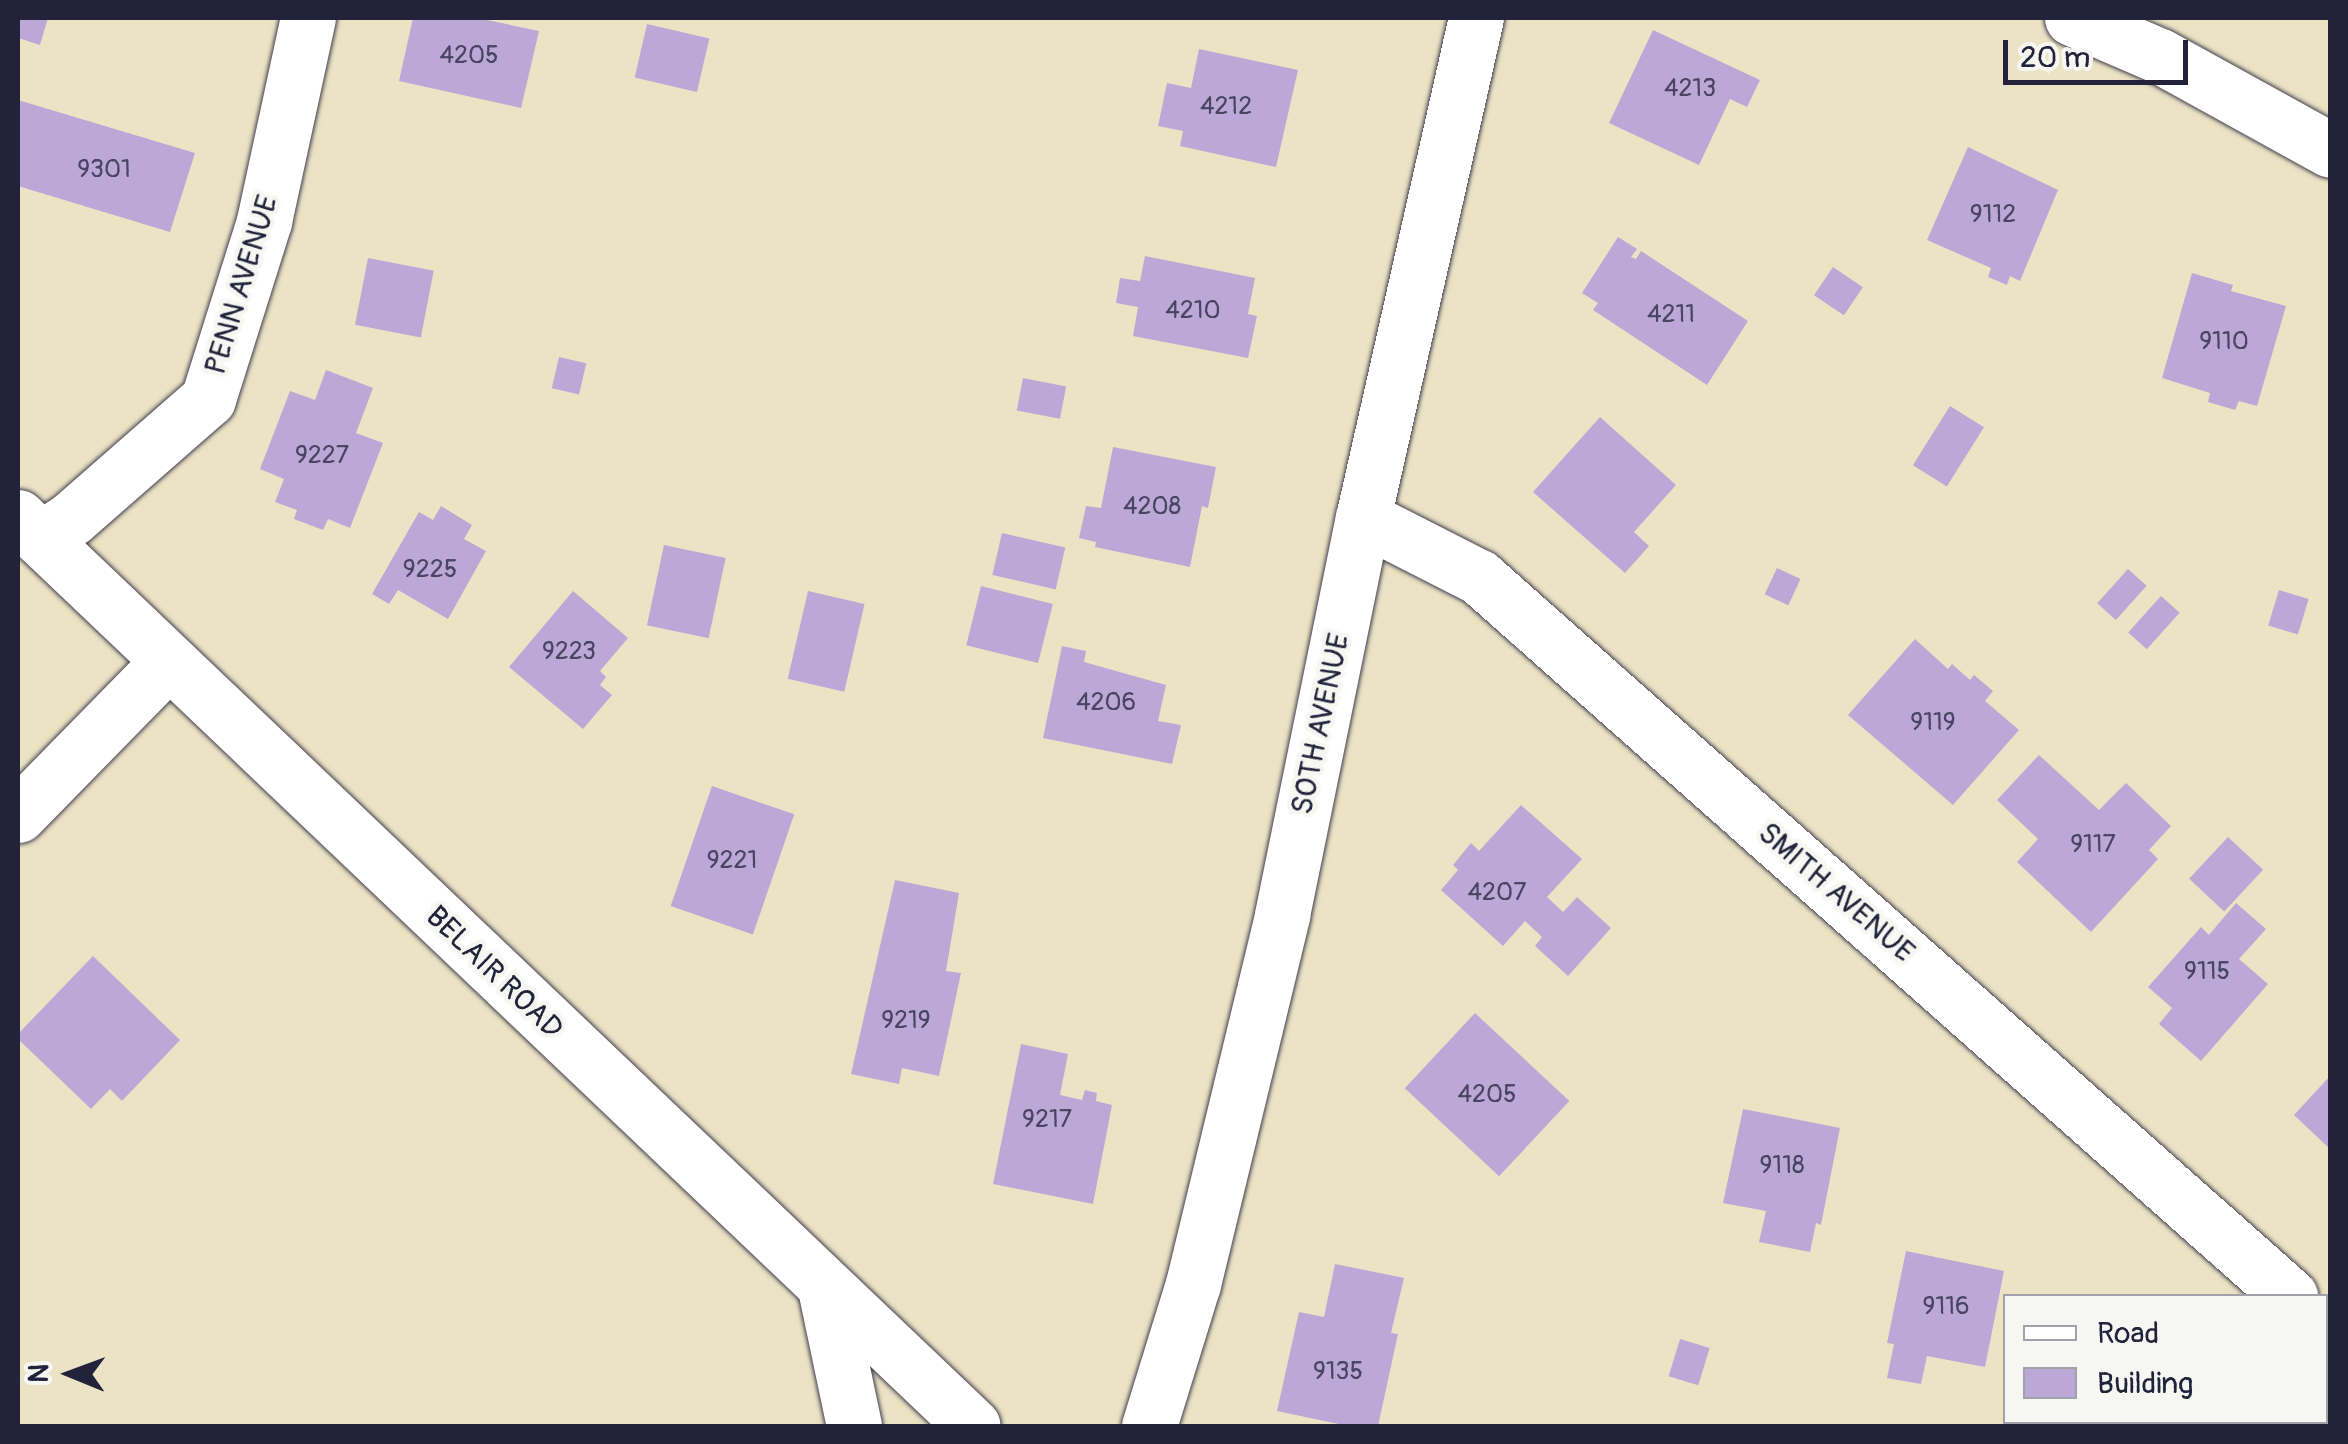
<!DOCTYPE html>
<style>
body{margin:0}
#map{position:relative;width:2348px;height:1444px;overflow:hidden;background:#ece3c4;font-family:Pangolin,sans-serif}
div>[style]{position:absolute}
.building>*{inset:0;background:#bca8d7;transform-origin:0 0}
.roads{filter:drop-shadow(0 0 2px #403f50) drop-shadow(0 0 2px #403f50)}
.street>*{height:55px;margin:-27.5px;padding:0 27.5px;transform-origin:27.5px;border-radius:27.5px;background:#fff}
.highway>*{height:55px;margin:-27.5px;padding:0 27.5px;transform-origin:27.5px;border-radius:27.5px;background:#fff}
span{translate:-50% -50%;white-space:nowrap;text-align:center;line-height:1.15;-webkit-text-stroke:9px #f6f6f2;paint-order:stroke}
.number-label{font-size:25px;color:#484462}
.number-label span{-webkit-text-stroke-width:0}
.street-label{font-size:30px;color:#22223b}
.frame{position:absolute;inset:0;border:20px solid #22223b;pointer-events:none}
.legend{position:absolute;left:2003px;top:1294px;width:325px;height:130px;box-sizing:border-box;background:#f6f6f2;border:2px solid #a1a1a9;margin:0;padding:12px 18px;list-style:none;font-size:30px;color:#22223b}
.legend li{display:flex;align-items:center;gap:20px;height:50px}
.legend b{width:50px;border:2px solid #a1a1a9}
.north{position:absolute;left:20px;top:1324px;width:100px;height:100px;-webkit-text-stroke:8px #f6f6f2;paint-order:stroke;rotate:271deg;font-size:28px;font-weight:700;line-height:40px;text-align:center;color:#22223b}
.north::after{content:'';display:block;margin:auto;width:35px;height:45px;background:#22223b;clip-path:polygon(50% 0,100% 100%,50% 72%,0 100%)}
.scale{position:absolute;left:2003px;top:40px;width:185px;height:45px;box-sizing:border-box;border:5px solid #22223b;border-top:0;padding-left:12px;font-size:30px;line-height:35px;white-space:nowrap;color:#22223b;-webkit-text-stroke:8px #f6f6f2;paint-order:stroke}
</style>
<div id="map">
<div class="building">
<div style="clip-path:polygon(18px 18px,48px 18px,40px 45px,18px 38px)"></div>
<div style="clip-path:polygon(413px 18px,478px 18px,539px 31px,521px 108px,399px 81px)"></div>
<div style="left:647px;top:24px;width:64px;height:55px;rotate:13deg"></div>
<div style="clip-path:polygon(1653px 30px,1760px 80px,1747px 107px,1730px 99px,1699px 165px,1609px 123px)"></div>
<div style="clip-path:polygon(1199px 49px,1298px 70px,1276px 167px,1180px 146px,1183px 131px,1158px 126px,1167px 83px,1191px 88px)"></div>
<div style="clip-path:polygon(18px 100px,195px 153px,170px 232px,18px 186px)"></div>
<div style="clip-path:polygon(1968px 147px,2058px 190px,2020px 281px,2010px 276px,2007px 285px,1988px 277px,1991px 268px,1927px 240px)"></div>
<div style="clip-path:polygon(1618px 237px,1637px 249px,1631px 257px,1636px 259px,1641px 251px,1748px 321px,1707px 385px,1593px 310px,1598px 303px,1582px 293px)"></div>
<div style="clip-path:polygon(1145px 256px,1255px 278px,1248px 314px,1257px 316px,1248px 358px,1133px 336px,1138px 307px,1116px 303px,1120px 278px,1140px 281px)"></div>
<div style="left:368px;top:258px;width:67px;height:68px;rotate:11deg"></div>
<div style="left:1833px;top:267px;width:36px;height:34px;rotate:34deg"></div>
<div style="clip-path:polygon(2192px 273px,2233px 285px,2231px 291px,2286px 306px,2257px 406px,2239px 401px,2235px 410px,2208px 402px,2210px 393px,2162px 378px)"></div>
<div style="left:559px;top:357px;width:28px;height:32px;rotate:13deg"></div>
<div style="clip-path:polygon(326px 370px,373px 388px,356px 433px,383px 443px,350px 528px,328px 519px,323px 530px,294px 519px,297px 510px,275px 502px,284px 479px,260px 469px,290px 391px,315px 400px)"></div>
<div style="left:1023px;top:378px;width:44px;height:33px;rotate:11deg"></div>
<div style="left:1950px;top:406px;width:40px;height:70px;rotate:32deg"></div>
<div style="clip-path:polygon(1600px 417px,1676px 485px,1634px 532px,1649px 546px,1625px 573px,1533px 492px)"></div>
<div style="clip-path:polygon(1113px 447px,1216px 467px,1208px 508px,1202px 506px,1190px 567px,1095px 547px,1096px 542px,1079px 538px,1086px 506px,1101px 508px)"></div>
<div style="clip-path:polygon(441px 506px,472px 525px,464px 539px,486px 551px,448px 619px,398px 590px,389px 604px,372px 594px,419px 512px,433px 520px)"></div>
<div style="left:1002px;top:533px;width:65px;height:43px;rotate:13deg"></div>
<div style="left:664px;top:545px;width:63px;height:82px;rotate:12deg"></div>
<div style="left:1777px;top:568px;width:26px;height:29px;rotate:25deg"></div>
<div style="left:2128px;top:569px;width:25px;height:46px;rotate:42deg"></div>
<div style="left:981px;top:586px;width:74px;height:61px;rotate:14deg"></div>
<div style="left:2279px;top:590px;width:31px;height:37px;rotate:17deg"></div>
<div style="clip-path:polygon(573px 591px,628px 638px,600px 671px,606px 677px,600px 685px,612px 695px,583px 729px,509px 667px)"></div>
<div style="left:808px;top:591px;width:58px;height:90px;rotate:13deg"></div>
<div style="left:2161px;top:596px;width:25px;height:49px;rotate:42deg"></div>
<div style="clip-path:polygon(1915px 639px,1948px 669px,1952px 664px,1970px 680px,1974px 675px,1993px 691px,1985px 701px,2019px 730px,1953px 805px,1848px 715px)"></div>
<div style="clip-path:polygon(1062px 646px,1086px 651px,1084px 662px,1166px 685px,1158px 721px,1181px 725px,1172px 764px,1043px 738px)"></div>
<div style="clip-path:polygon(2039px 755px,2099px 810px,2126px 783px,2171px 826px,2149px 850px,2158px 859px,2091px 932px,2017px 862px,2038px 839px,1997px 800px)"></div>
<div style="left:712px;top:786px;width:87px;height:127px;rotate:19deg"></div>
<div style="clip-path:polygon(1521px 805px,1582px 859px,1547px 897px,1563px 912px,1577px 897px,1611px 928px,1568px 976px,1535px 946px,1542px 937px,1525px 921px,1503px 946px,1441px 890px,1458px 870px,1453px 865px,1471px 843px,1479px 851px)"></div>
<div style="left:2228px;top:837px;width:48px;height:57px;rotate:43deg"></div>
<div style="clip-path:polygon(895px 880px,959px 893px,946px 971px,961px 973px,939px 1076px,902px 1068px,899px 1084px,851px 1074px)"></div>
<div style="clip-path:polygon(2236px 903px,2266px 929px,2239px 959px,2268px 984px,2201px 1061px,2159px 1024px,2172px 1008px,2148px 987px,2201px 927px,2209px 935px)"></div>
<div style="clip-path:polygon(93px 956px,180px 1040px,122px 1101px,110px 1089px,91px 1109px,18px 1039px,18px 1034px)"></div>
<div style="left:1475px;top:1013px;width:129px;height:103px;rotate:43deg"></div>
<div style="clip-path:polygon(1021px 1044px,1068px 1054px,1060px 1095px,1082px 1100px,1085px 1090px,1097px 1093px,1096px 1101px,1112px 1105px,1093px 1204px,993px 1184px)"></div>
<div style="clip-path:polygon(2330px 1076px,2330px 1149px,2294px 1115px)"></div>
<div style="clip-path:polygon(1743px 1109px,1840px 1128px,1821px 1225px,1816px 1223px,1810px 1252px,1759px 1242px,1766px 1211px,1723px 1203px)"></div>
<div style="clip-path:polygon(1906px 1251px,2004px 1271px,1985px 1367px,1927px 1356px,1921px 1384px,1887px 1378px,1894px 1344px,1887px 1343px)"></div>
<div style="clip-path:polygon(1335px 1264px,1404px 1278px,1391px 1333px,1398px 1334px,1378px 1426px,1348px 1426px,1277px 1411px,1299px 1312px,1324px 1317px)"></div>
<div style="left:1680px;top:1339px;width:31px;height:39px;rotate:17deg"></div>
<div style="left:2084px;top:1422px;width:101px;height:6px"></div>
</div>
<div class="roads">
<div class="street">
<div style="left:2072px;top:18px;width:96px;rotate:23.4deg"></div>
<div style="left:2160px;top:56px;width:194px;rotate:28.9deg"></div>
<div style="left:1363px;top:518px;width:130px;rotate:27deg"></div>
<div style="left:1479px;top:577px;width:1084px;rotate:41.56deg"></div>
<div style="left:41px;top:539px;width:37px;rotate:-34deg"></div>
<div style="left:72px;top:518px;width:181px;rotate:-41.2deg"></div>
<div style="left:208px;top:399px;width:187px;rotate:-72.5deg"></div>
<div style="left:264px;top:221px;width:208px;rotate:-77.8deg"></div>
<div style="left:18px;top:815px;width:214px;rotate:-45.6deg"></div>
<div style="left:825px;top:1288px;width:141px;rotate:78.1deg"></div>
<div style="left:2326px;top:1329px;width:6px;rotate:51deg"></div>
<div style="left:1149px;top:1426px;width:149px;rotate:-72.8deg"></div>
<div style="left:1193px;top:1284px;width:380px;rotate:-76.4deg"></div>
<div style="left:1282px;top:915px;width:405px;rotate:-78.5deg"></div>
<div style="left:1363px;top:518px;width:513px;rotate:-77.27deg"></div>
</div>
<div class="highway">
<div style="left:18px;top:517px;width:1318px;rotate:43.59deg"></div>
</div>
</div>
<div class="number-label">
<span style="left:469px;top:56px">4205</span>
<span style="left:1690px;top:89px">4213</span>
<span style="left:1226px;top:107px">4212</span>
<span style="left:104px;top:170px">9301</span>
<span style="left:1993px;top:215px">9112</span>
<span style="left:1193px;top:311px">4210</span>
<span style="left:1671px;top:315px">4211</span>
<span style="left:2224px;top:342px">9110</span>
<span style="left:322px;top:456px">9227</span>
<span style="left:1152px;top:507px">4208</span>
<span style="left:430px;top:570px">9225</span>
<span style="left:569px;top:652px">9223</span>
<span style="left:1106px;top:703px">4206</span>
<span style="left:1933px;top:723px">9119</span>
<span style="left:2093px;top:845px">9117</span>
<span style="left:732px;top:861px">9221</span>
<span style="left:1497px;top:893px">4207</span>
<span style="left:2207px;top:972px">9115</span>
<span style="left:906px;top:1021px">9219</span>
<span style="left:1487px;top:1095px">4205</span>
<span style="left:1047px;top:1120px">9217</span>
<span style="left:1782px;top:1166px">9118</span>
<span style="left:1946px;top:1307px">9116</span>
<span style="left:1338px;top:1372px">9135</span>
</div>
<div class="street-label">
<span style="left:242px;top:285px;rotate:-73deg">PENN AVENUE</span>
<span style="left:1321px;top:724px;rotate:-78deg">SOTH AVENUE</span>
<span style="left:1836px;top:893px;rotate:41deg">SMITH AVENUE</span>
<span style="left:494px;top:973px;rotate:44deg">BELAIR ROAD</span>
</div>
<div class="frame"></div>
<ul class="legend">
<li><b style="height:12px;background:#fff"></b>Road</li>
<li><b style="height:28px;background:#bca8d7"></b>Building</li>
</ul>
<div class="north">N</div>
<div class="scale">20 m</div>
</div>
